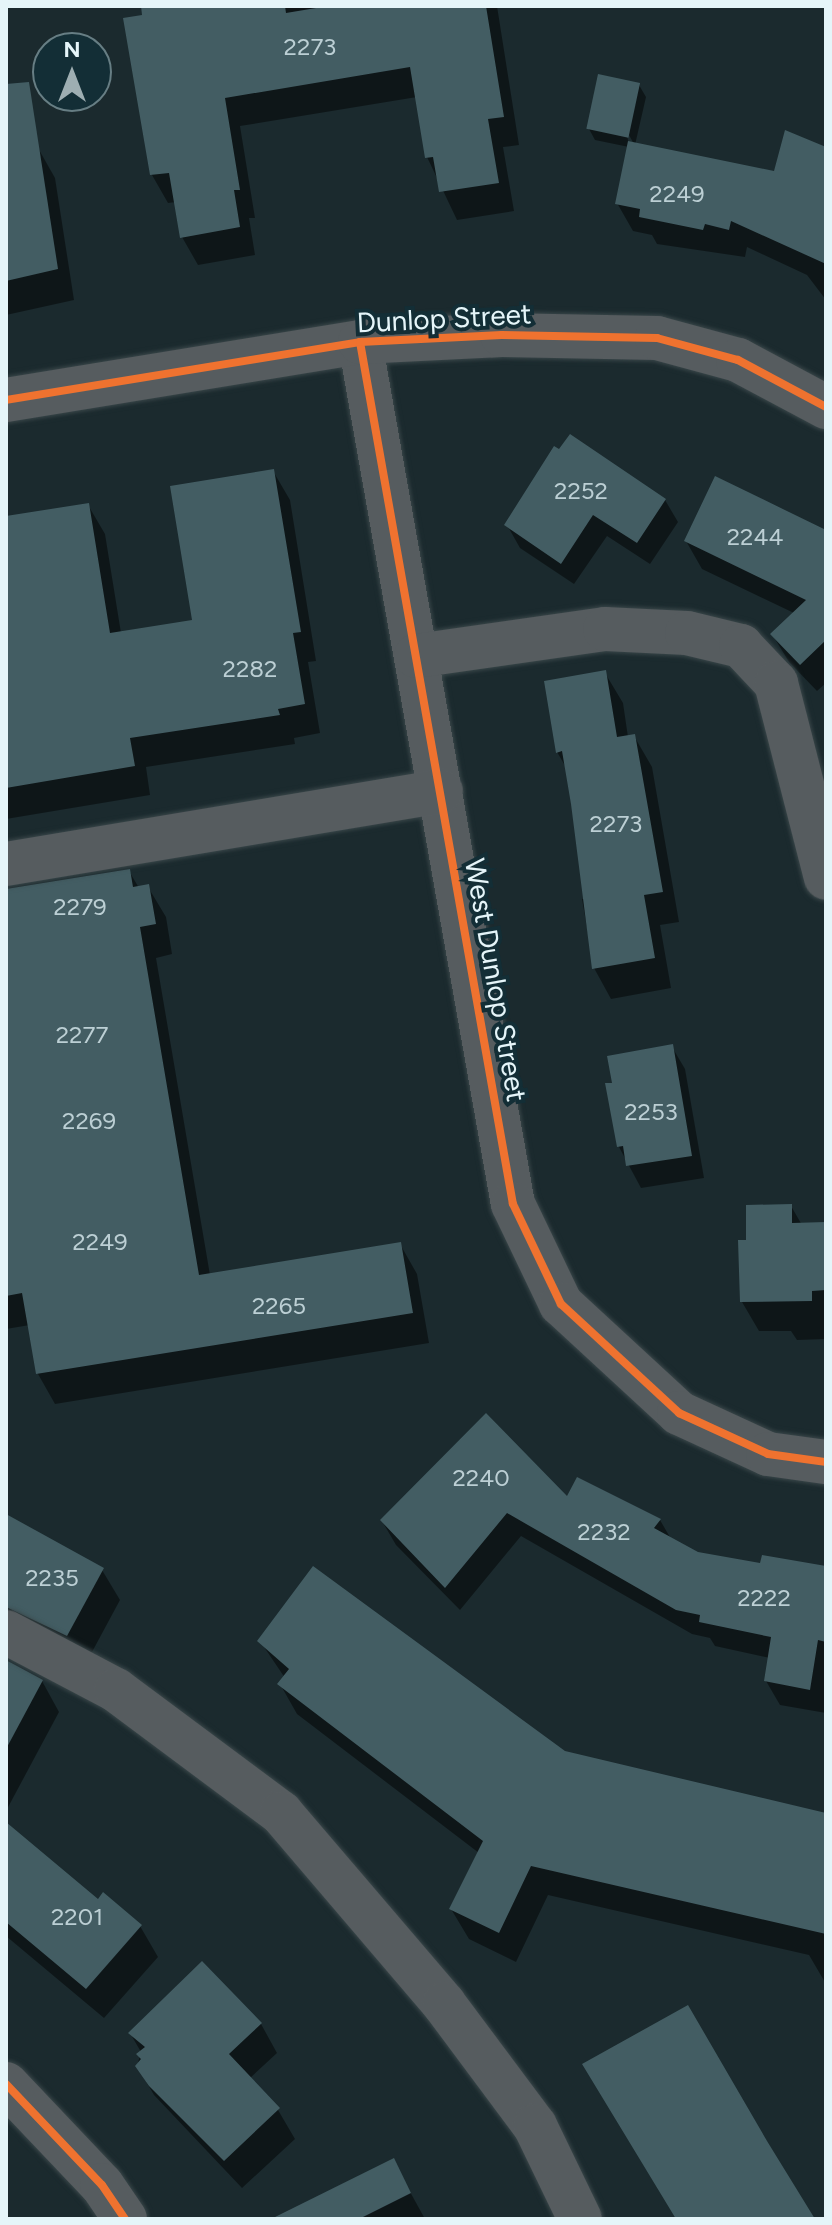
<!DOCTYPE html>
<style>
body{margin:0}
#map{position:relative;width:832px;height:2225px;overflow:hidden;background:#1b2a2e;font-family:Figtree,sans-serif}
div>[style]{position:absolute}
.shadow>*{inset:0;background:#0007}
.building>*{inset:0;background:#435d63;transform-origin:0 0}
.roads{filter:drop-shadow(0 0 2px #394649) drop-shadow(0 0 2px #394649)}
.minor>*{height:44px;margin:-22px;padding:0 22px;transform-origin:22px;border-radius:22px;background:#565c5f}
.cycleway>*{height:8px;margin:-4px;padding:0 4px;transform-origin:4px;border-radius:4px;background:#ef722f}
span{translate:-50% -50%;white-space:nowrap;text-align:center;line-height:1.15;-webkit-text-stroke:8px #132e36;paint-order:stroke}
.number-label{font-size:24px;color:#bccfd4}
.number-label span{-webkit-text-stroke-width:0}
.street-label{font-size:28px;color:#e5f5f9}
.frame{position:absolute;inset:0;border:8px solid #e5f5f9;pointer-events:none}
.north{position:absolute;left:32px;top:32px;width:80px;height:80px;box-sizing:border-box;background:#132e36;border:2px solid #677e84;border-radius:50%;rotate:0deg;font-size:22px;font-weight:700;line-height:32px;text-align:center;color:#e5f5f9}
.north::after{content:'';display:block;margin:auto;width:28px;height:36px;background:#9eaeb2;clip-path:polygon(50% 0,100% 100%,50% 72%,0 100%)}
</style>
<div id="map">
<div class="shadow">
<div style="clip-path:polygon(143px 6px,497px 6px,519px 145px,503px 147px,514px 211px,457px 220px,427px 157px,417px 97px,240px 126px,255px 218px,249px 218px,255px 255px,198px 265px,182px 237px,176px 202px,168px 203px,152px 175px)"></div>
<div style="clip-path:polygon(evenodd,639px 85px,646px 97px,635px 145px,775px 173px,826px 150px,826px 300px,807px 275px,747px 247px,745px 257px,657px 244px,652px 235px,633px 231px,617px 203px,629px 147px,595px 140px,589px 129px,639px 85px,625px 128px,634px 144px,629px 144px,625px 128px)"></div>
<div style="clip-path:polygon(38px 148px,55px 178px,74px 300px,6px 315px,6px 150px)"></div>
<div style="clip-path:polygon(273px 471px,290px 500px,316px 661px,308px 662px,320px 733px,294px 738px,295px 744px,146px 767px,150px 795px,6px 819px,6px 519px,88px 505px,105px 534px,121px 633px,194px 621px)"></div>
<div style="clip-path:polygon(665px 500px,678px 522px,650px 564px,607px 536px,574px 584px,520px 548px,507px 525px)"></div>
<div style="clip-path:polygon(826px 532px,826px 683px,817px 691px,789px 662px,772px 634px,794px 613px,702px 569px,686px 541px)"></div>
<div style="clip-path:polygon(605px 673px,623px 703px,628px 737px,634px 736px,652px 767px,679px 922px,660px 925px,671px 988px,611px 999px,594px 968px,582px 899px,589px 898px,567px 769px,557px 752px)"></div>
<div style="clip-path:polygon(129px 871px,139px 888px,148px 887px,166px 917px,172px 954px,156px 958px,210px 1275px,400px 1244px,417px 1274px,429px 1343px,55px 1404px,38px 1374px,30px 1325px,6px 1329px,6px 891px)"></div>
<div style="clip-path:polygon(672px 1047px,685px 1069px,704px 1178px,641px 1188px,619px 1147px,614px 1084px)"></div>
<div style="clip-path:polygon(791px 1206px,802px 1225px,826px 1224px,826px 1339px,797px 1340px,791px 1331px,759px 1331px,742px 1302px,748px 1242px)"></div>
<div style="clip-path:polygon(567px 1499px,660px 1520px,671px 1539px,698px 1554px,762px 1565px,826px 1568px,826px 1713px,780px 1705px,766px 1681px,770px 1658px,715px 1646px,710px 1638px,692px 1634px,521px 1536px,460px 1610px,396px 1545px,382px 1521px)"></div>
<div style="clip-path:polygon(6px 1516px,102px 1570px,120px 1600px,85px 1665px,6px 1647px)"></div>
<div style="clip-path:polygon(260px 1641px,564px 1753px,826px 1815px,826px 1984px,809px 1955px,548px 1895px,516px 1962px,469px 1939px,451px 1909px,479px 1853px,297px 1714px,280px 1684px,285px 1678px)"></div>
<div style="clip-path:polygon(6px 1660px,42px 1681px,59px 1712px,6px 1811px)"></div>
<div style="clip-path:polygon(6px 1825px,98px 1902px,140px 1926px,158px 1957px,104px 2018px,6px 1936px)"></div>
<div style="clip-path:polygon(261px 2024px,277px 2053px,249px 2079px,278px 2110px,295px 2139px,242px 2188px,154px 2095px,137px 2066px,141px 2052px,130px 2033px)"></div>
<div style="clip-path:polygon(393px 2161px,425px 2219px,328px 2219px)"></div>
</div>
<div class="building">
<div style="clip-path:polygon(141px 6px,285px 6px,286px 13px,328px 6px,486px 6px,504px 117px,488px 119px,499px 183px,439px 192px,433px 157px,425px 158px,410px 67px,225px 98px,240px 190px,234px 190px,240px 227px,180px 238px,169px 173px,150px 175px,123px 18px,142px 15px)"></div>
<div style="left:598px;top:74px;width:43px;height:56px;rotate:12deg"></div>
<div style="clip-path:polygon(29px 82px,58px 269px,6px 281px,6px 84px)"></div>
<div style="clip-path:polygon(785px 130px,826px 147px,826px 264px,731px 221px,729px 230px,705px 224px,703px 230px,639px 217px,640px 209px,615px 204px,628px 141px,774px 171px)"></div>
<div style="clip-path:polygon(570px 434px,666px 499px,637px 543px,593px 515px,561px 564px,504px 525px,554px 446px,559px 449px)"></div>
<div style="clip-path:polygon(274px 469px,301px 632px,293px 633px,305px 704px,278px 709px,280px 715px,130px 738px,135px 766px,6px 788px,6px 516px,89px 503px,110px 633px,192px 620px,170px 486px)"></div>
<div style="clip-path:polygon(715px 476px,826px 530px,826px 640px,800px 665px,770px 634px,806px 600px,684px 541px)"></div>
<div style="clip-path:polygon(606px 670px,617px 737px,635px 734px,663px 892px,644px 895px,655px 958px,592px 969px,571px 804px,562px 751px,556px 753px,544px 681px)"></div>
<div style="clip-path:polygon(130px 869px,133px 887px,149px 884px,156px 924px,140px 927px,199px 1275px,401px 1242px,413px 1313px,36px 1374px,22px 1293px,6px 1296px,6px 889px)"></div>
<div style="clip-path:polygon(673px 1044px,692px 1156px,626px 1166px,623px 1146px,617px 1147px,605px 1083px,612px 1083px,607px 1056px)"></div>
<div style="clip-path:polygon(792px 1204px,792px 1223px,826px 1222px,826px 1290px,812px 1291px,812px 1301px,740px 1302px,738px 1240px,746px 1240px,746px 1205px)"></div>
<div style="clip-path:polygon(486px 1413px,567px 1496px,577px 1477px,661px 1519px,654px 1528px,698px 1552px,760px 1563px,762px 1555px,826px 1566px,826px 1642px,818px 1640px,810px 1690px,764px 1681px,771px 1637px,699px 1622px,700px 1615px,676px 1610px,507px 1513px,445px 1588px,380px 1520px)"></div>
<div style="clip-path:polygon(6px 1514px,104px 1568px,67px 1636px,6px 1607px)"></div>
<div style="clip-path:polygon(313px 1566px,565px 1751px,826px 1813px,826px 1934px,531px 1866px,499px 1933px,449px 1909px,483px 1841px,277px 1684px,289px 1669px,257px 1641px)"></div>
<div style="clip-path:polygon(6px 1660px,43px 1680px,6px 1749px)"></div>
<div style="clip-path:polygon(6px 1822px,98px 1899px,103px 1892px,142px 1925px,86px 1989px,6px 1922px)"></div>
<div style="clip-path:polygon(202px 1961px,262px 2023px,229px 2054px,280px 2108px,224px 2161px,149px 2086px,135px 2066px,141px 2059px,136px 2054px,145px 2047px,128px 2033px)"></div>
<div style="clip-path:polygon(688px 2005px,767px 2141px,815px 2219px,676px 2219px,582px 2064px)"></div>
<div style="clip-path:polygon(394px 2158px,411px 2193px,359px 2219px,271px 2219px)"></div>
</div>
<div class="roads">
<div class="minor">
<div style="left:360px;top:342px;width:875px;rotate:79.94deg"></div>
<div style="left:513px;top:1204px;width:111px;rotate:64.4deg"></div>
<div style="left:561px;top:1304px;width:161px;rotate:42.7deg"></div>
<div style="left:679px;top:1413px;width:98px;rotate:24.7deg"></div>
<div style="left:768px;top:1454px;width:59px;rotate:7.9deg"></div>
<div style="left:6px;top:400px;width:359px;rotate:-9.3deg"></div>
<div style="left:360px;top:342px;width:142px;rotate:-2.8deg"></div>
<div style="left:502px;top:335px;width:155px;rotate:1.1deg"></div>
<div style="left:657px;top:338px;width:84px;rotate:15.2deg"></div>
<div style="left:738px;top:360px;width:100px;rotate:28.1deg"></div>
<div style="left:416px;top:656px;width:191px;rotate:-8.1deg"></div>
<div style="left:605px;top:629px;width:82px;rotate:2.8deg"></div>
<div style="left:687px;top:633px;width:56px;rotate:13.5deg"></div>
<div style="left:741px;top:646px;width:51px;rotate:46.6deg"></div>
<div style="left:776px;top:683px;width:201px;rotate:75.6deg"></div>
<div style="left:6px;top:864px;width:441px;rotate:-9.5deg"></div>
<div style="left:6px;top:1632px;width:124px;rotate:27.8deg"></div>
<div style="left:116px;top:1690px;width:206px;rotate:36.7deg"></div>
<div style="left:281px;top:1813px;width:251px;rotate:49.5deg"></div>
<div style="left:444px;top:2004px;width:152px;rotate:53.3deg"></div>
<div style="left:535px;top:2126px;width:103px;rotate:64.2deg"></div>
<div style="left:6px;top:2084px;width:139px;rotate:46.5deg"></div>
<div style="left:102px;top:2185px;width:41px;rotate:55.9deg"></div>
</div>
</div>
<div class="cycleway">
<div style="left:360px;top:342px;width:875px;rotate:79.94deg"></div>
<div style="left:513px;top:1204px;width:111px;rotate:64.4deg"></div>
<div style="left:561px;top:1304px;width:161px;rotate:42.7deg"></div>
<div style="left:679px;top:1413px;width:98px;rotate:24.7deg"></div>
<div style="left:768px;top:1454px;width:59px;rotate:7.9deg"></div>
<div style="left:6px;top:400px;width:359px;rotate:-9.3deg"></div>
<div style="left:360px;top:342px;width:142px;rotate:-2.8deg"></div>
<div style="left:502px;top:335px;width:155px;rotate:1.1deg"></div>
<div style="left:657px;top:338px;width:84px;rotate:15.2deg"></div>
<div style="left:738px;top:360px;width:100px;rotate:28.1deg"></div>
<div style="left:6px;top:2084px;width:139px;rotate:46.5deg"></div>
<div style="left:102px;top:2185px;width:41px;rotate:55.9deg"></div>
</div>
<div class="number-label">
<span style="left:310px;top:47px">2273</span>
<span style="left:677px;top:194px">2249</span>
<span style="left:581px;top:491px">2252</span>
<span style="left:755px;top:537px">2244</span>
<span style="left:250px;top:669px">2282</span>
<span style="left:616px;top:824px">2273</span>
<span style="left:80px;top:907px">2279</span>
<span style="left:82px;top:1035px">2277</span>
<span style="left:651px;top:1112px">2253</span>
<span style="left:89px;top:1121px">2269</span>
<span style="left:100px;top:1242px">2249</span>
<span style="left:279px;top:1306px">2265</span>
<span style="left:481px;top:1478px">2240</span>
<span style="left:604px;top:1532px">2232</span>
<span style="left:52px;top:1578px">2235</span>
<span style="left:764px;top:1598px">2222</span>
<span style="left:77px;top:1917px">2201</span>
</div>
<div class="street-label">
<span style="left:444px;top:318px;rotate:-3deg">Dunlop Street</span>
<span style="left:496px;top:980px;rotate:80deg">West Dunlop Street</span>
</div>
<div class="frame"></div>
<div class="north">N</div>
</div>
